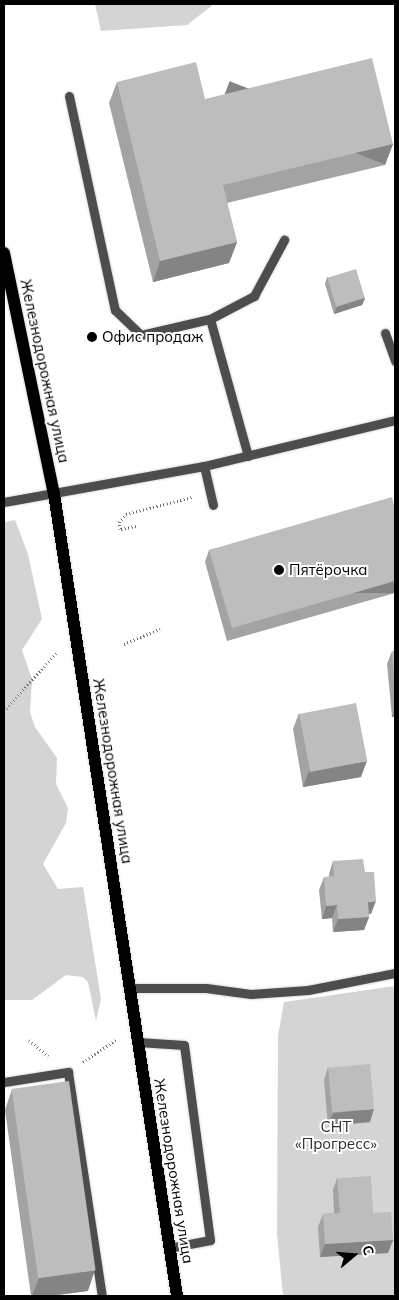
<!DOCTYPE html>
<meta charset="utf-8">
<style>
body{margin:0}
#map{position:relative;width:399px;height:1300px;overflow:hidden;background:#fff;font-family:Mulish,sans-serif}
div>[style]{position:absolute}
.green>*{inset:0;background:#d4d4d4}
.path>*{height:3px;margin-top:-1.5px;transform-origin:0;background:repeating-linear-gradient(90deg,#6f6f6f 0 1px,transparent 0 3.5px)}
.roads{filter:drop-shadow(0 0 1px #dbdbdb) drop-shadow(0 0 1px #dbdbdb)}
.minor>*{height:9px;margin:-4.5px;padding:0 4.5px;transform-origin:4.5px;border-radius:4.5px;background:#4d4d4d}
.major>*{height:12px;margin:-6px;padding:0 6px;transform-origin:6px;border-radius:6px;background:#000}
.wall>*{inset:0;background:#a3a3a3}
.shaded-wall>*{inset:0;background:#848484;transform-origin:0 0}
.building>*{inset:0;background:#bdbdbd;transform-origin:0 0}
.dots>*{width:14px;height:14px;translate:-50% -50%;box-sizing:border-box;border:2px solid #fff;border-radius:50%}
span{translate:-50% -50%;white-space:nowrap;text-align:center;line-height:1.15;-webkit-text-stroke:4px #fff;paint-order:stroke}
.poi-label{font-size:15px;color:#000}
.left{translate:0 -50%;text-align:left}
.street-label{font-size:15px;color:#000}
.park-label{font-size:15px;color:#2b2b2b}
.frame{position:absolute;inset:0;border:5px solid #000;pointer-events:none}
.north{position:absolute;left:329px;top:1230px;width:50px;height:50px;-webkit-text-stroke:4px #fff;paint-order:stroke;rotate:72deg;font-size:14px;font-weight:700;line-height:20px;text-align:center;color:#000}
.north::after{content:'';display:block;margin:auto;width:18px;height:22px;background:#000;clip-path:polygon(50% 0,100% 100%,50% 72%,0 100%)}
</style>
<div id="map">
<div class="green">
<div style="clip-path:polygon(95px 4px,214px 4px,187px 25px,101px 31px)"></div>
<div style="clip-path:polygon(15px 520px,28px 554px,42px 619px,22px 650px,32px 679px,30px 712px,35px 727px,57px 758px,56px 784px,68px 808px,66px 823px,43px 864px,58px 889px,83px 887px,101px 999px,96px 1021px,88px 982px,83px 977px,66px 975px,32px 1000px,4px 1000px,4px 522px)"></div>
<div style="clip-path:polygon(395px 986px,395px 1296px,283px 1296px,277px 1234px,278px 1036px,284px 1002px)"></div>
</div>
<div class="path">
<div style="left:136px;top:526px;width:16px;rotate:169deg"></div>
<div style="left:120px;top:529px;width:7px;rotate:-98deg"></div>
<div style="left:119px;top:522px;width:11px;rotate:-49deg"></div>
<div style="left:126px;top:514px;width:68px;rotate:-14.4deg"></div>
<div style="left:124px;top:644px;width:39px;rotate:-23deg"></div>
<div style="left:4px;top:711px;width:79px;rotate:-48.1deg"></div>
<div style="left:29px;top:1040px;width:25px;rotate:40deg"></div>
<div style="left:83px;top:1062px;width:40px;rotate:-34deg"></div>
</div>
<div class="roads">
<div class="minor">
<div style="left:69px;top:96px;width:219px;rotate:77.9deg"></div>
<div style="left:115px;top:310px;width:36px;rotate:44deg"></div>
<div style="left:141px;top:335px;width:71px;rotate:-13.1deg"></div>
<div style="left:385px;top:333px;width:30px;rotate:70deg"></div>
<div style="left:248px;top:456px;width:142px;rotate:-105.5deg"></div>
<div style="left:210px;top:319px;width:50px;rotate:-27.6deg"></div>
<div style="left:254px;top:296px;width:64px;rotate:-61.8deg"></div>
<div style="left:204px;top:466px;width:40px;rotate:77deg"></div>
<div style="left:4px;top:502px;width:203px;rotate:-10.2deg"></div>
<div style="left:204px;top:466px;width:196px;rotate:-13.5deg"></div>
<div style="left:130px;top:988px;width:76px"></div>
<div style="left:206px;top:988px;width:45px;rotate:7.6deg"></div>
<div style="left:251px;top:994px;width:57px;rotate:-4deg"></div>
<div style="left:308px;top:990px;width:89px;rotate:-11.1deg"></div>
<div style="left:138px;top:1042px;width:46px;rotate:3.7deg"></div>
<div style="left:184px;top:1045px;width:197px;rotate:82.4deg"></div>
<div style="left:210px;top:1240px;width:42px;rotate:169deg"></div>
<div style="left:4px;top:1082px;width:65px;rotate:-8.9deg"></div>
<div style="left:68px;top:1072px;width:227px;rotate:81.4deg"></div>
</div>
<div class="major">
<div style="left:4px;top:253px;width:246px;rotate:78.3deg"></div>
<div style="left:54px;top:494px;width:811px;rotate:81.28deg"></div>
</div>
</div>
<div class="wall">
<div style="clip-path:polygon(117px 82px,205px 99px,393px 144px,385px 165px,227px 203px,237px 242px,229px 263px,153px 282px,109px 103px)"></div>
<div style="clip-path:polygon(327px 277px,365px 298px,362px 305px,334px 314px,325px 284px)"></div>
<div style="clip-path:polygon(395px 509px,395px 593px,227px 641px,205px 562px,209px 550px)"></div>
<div style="clip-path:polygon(392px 651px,395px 651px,395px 717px,392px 717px,387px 664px)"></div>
<div style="clip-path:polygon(299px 713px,361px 777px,303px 787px,293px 729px)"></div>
<div style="clip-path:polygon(333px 861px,365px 872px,371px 914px,369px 914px,369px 917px,364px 930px,333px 932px,332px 918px,322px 919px,319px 890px,324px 877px,329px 877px,329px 874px)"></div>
<div style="clip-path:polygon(328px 1067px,370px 1122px,328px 1126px,324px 1080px)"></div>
<div style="clip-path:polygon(12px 1089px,88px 1291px,49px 1296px,31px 1296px,5px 1110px)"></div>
<div style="clip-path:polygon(337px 1178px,373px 1213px,393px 1240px,388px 1253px,320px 1257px,318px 1227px,323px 1214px,334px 1213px,333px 1190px)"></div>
</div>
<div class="shaded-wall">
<div style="left:393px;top:144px;width:22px;height:175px;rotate:111deg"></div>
<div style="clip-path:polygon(237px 242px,229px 263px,153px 282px,160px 261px)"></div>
<div style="clip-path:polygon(365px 298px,362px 305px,334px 314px,337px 307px)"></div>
<div style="left:395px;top:581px;width:12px;height:170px;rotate:90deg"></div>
<div style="clip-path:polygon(395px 709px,395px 717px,392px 717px)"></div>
<div style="clip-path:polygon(367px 761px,361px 777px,303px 787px,309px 771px)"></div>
<div style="clip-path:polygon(376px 901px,371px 914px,363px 914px,368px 902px)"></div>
<div style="clip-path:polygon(337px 905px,332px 918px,322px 919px,326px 906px)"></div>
<div style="clip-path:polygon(369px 917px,364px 930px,333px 932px,338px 919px)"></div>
<div style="clip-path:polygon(374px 1109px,370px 1122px,328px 1126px,333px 1113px)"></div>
<div style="clip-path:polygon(393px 1240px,388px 1253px,320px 1257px,325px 1244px)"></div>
<div style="clip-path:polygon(95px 1270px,88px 1291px,49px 1296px,32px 1296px,39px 1278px)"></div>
</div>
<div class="building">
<div style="clip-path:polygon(372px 58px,393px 144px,223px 185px,237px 242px,160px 261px,117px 82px,196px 62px,205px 99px)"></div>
<div style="left:356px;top:269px;width:30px;height:30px;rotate:73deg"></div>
<div style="clip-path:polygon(392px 497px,395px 509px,395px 581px,232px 628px,209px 550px)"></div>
<div style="clip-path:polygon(392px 651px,395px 651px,395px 689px)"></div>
<div style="left:356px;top:703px;width:59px;height:58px;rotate:79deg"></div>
<div style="clip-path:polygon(363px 859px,365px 872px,374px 872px,376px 901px,368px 902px,369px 917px,338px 919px,337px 905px,326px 906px,324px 877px,334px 876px,333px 861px)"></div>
<div style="left:370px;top:1064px;width:45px;height:42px;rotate:85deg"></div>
<div style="left:69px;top:1081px;width:191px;height:58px;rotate:82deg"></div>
<div style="clip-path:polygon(371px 1176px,373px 1213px,391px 1212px,393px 1240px,325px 1244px,323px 1214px,340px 1213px,337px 1178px)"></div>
</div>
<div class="dots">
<div style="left:92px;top:337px;background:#000"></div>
<div style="left:279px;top:570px;background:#000"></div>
</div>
<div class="poi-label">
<span class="left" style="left:102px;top:337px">Офис продаж</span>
<span class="left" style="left:289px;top:570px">Пятёрочка</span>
</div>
<div class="street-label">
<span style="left:45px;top:371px;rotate:78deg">Железнодорожная улица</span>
<span style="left:113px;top:771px;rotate:81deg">Железнодорожная улица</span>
<span style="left:174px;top:1171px;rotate:81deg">Железнодорожная улица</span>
</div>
<div class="park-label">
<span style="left:336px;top:1135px">СНТ<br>«Прогресс»</span>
</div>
<div class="frame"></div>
<div class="north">С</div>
</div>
